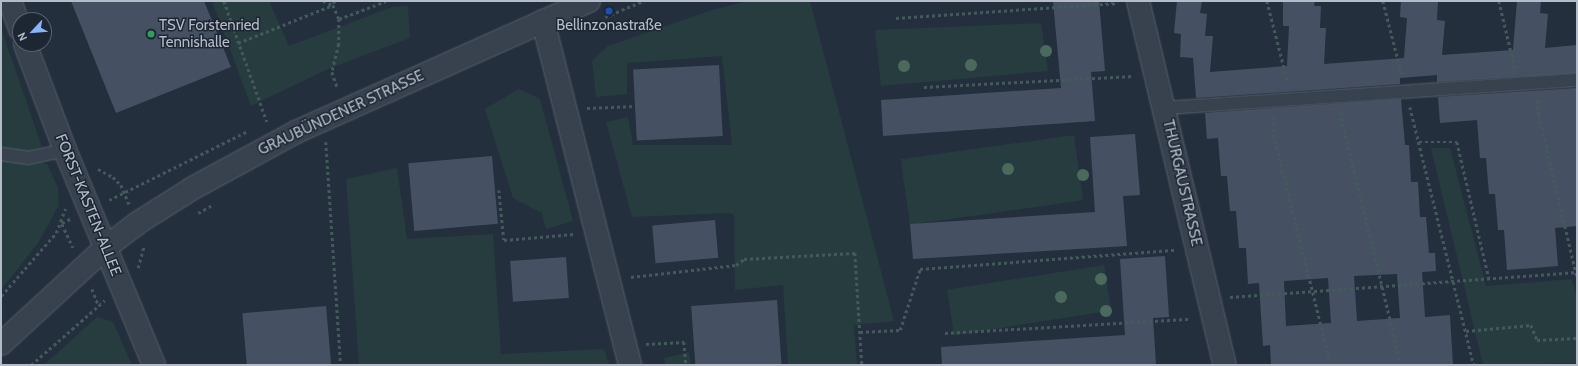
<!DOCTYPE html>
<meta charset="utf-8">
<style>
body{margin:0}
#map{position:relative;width:1578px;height:366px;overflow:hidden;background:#242f3e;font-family:Cabin,sans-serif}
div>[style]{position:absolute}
.green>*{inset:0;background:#263c3f;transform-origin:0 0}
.building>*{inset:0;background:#455162;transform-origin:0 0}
.path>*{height:2.5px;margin-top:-1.25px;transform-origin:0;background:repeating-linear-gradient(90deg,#44595c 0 3px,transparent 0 6px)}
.roads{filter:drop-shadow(0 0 1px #565f6c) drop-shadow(0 0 1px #565f6c)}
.service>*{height:12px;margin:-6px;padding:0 6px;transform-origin:6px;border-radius:6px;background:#38414e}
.minor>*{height:22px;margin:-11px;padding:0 11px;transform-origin:11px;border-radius:11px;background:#38414e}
.tertiary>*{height:22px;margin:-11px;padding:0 11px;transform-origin:11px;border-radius:11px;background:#38414e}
.trees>*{width:12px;height:12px;margin:-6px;border-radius:50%;background:#4b6a5d}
.dots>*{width:11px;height:11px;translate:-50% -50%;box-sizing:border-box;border:2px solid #1d2633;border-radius:50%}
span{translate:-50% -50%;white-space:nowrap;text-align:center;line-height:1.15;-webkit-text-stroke:3px #1d2633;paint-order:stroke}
.poi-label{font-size:15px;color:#b4bcc9}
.left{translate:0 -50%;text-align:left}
.street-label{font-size:15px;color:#b4bcc9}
.frame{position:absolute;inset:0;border:2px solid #b4bcc9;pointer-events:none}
.north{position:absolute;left:12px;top:12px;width:40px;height:40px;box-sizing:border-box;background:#1d2633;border:1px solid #59626f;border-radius:50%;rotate:244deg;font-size:11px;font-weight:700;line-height:16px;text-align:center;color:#b4bcc9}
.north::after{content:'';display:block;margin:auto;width:14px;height:18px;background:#8ab4f8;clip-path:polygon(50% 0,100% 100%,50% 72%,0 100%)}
</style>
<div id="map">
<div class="green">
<div style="clip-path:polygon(212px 1px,269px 1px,289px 46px,392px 7px,408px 6px,410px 38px,328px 69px,251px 106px)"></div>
<div style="clip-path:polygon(748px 1px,810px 1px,894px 321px,854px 325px,857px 365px,788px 365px,783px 285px,735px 290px,734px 215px,729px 213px,632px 217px,606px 122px,628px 117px,633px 145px,732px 145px,722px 56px,627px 63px,627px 94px,596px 97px,592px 61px,608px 46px,712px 10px)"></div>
<div style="clip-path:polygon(1041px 23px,1048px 71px,881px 86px,875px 30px)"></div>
<div style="clip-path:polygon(1px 28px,42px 147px,28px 158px,47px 164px,58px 188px,59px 205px,38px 243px,1px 290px)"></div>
<div style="clip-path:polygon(519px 89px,540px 99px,573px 221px,546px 229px,542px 213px,513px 198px,485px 109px)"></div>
<div style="left:1074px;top:135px;width:66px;height:175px;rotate:82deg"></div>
<div style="clip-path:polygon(1431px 148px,1450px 148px,1486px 286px,1572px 279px,1577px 298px,1577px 363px,1483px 365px)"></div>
<div style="clip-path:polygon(397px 168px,407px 239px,493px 234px,501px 354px,604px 349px,609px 365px,359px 365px,346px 179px)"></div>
<div style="left:1104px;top:265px;width:46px;height:159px;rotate:81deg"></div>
<div style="clip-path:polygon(97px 317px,113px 322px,132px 365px,44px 365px)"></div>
<div style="clip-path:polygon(689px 352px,691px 365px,666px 365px,664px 358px)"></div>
</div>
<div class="building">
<div style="clip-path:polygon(71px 1px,204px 1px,231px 67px,116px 113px)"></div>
<div style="clip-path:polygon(1053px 1px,1099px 1px,1105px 71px,1091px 72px,1095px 121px,883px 136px,881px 100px,1061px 88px)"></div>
<div style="clip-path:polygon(1177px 1px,1202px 1px,1200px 13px,1207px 14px,1205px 36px,1213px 36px,1210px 72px,1287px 66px,1289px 26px,1283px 26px,1283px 1px,1315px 1px,1314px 6px,1321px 6px,1320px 28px,1326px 28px,1324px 64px,1404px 58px,1407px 18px,1400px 17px,1401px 1px,1438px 1px,1437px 20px,1445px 21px,1442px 55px,1513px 50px,1517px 1px,1541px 1px,1540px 13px,1548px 14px,1545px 48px,1577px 45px,1577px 73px,1437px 82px,1437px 75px,1400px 78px,1400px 84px,1196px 98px,1193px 58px,1180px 57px,1181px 34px,1174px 33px)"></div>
<div style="left:719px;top:65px;width:71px;height:86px;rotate:87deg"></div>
<div style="clip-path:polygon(1577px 88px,1577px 226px,1555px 228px,1558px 266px,1507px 270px,1504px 230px,1498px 230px,1495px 194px,1489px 194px,1486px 158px,1480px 158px,1477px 120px,1440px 123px,1438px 97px)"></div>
<div style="clip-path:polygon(evenodd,1401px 99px,1405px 145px,1409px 145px,1411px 182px,1418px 182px,1420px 217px,1426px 217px,1429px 253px,1435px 253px,1436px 271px,1422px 272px,1425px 317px,1450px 315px,1453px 365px,1271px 365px,1270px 345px,1263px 346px,1259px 283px,1248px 284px,1246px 248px,1239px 248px,1236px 211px,1230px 211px,1227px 176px,1221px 176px,1218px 138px,1207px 139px,1205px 113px,1401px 99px,1397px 274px,1400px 318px,1357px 321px,1354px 276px,1397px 274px,1401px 99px,1328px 278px,1331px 323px,1286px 326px,1284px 281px,1328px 278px)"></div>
<div style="clip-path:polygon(1135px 134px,1140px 195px,1123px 196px,1127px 246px,913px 259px,910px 224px,1095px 212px,1090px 137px)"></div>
<div style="left:492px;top:156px;width:68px;height:84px;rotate:85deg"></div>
<div style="left:715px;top:220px;width:38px;height:63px;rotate:85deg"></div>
<div style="clip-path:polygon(1165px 256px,1169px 317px,1153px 318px,1156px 365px,942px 365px,941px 347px,1125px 335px,1120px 259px)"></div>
<div style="left:566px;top:257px;width:41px;height:56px;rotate:86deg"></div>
<div style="left:777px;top:300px;width:65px;height:86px;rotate:86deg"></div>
<div style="left:326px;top:306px;width:59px;height:84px;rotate:85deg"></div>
</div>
<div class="path">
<div style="left:224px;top:1px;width:128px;rotate:70.4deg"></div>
<div style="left:323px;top:1px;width:11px;rotate:22deg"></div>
<div style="left:335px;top:1px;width:4px;rotate:117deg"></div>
<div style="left:333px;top:5px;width:15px;rotate:67deg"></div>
<div style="left:339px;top:19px;width:25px;rotate:90deg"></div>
<div style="left:339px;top:44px;width:29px;rotate:104deg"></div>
<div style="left:332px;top:72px;width:18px;rotate:71deg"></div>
<div style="left:1267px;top:1px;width:85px;rotate:75.6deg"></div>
<div style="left:1383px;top:1px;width:76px;rotate:75.6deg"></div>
<div style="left:1499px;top:1px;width:69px;rotate:76.6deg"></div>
<div style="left:605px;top:17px;width:41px;rotate:-22.8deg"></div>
<div style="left:896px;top:18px;width:222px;rotate:-3.9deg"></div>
<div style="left:339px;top:19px;width:50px;rotate:-21deg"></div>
<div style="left:238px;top:43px;width:102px;rotate:-21.8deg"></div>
<div style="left:924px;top:87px;width:210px;rotate:-3deg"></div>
<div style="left:1538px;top:100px;width:15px;rotate:86deg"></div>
<div style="left:1539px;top:115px;width:166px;rotate:76.8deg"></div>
<div style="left:1410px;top:107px;width:266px;rotate:76.1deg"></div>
<div style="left:587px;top:108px;width:48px;rotate:-2.4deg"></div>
<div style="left:1340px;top:112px;width:260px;rotate:76.4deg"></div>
<div style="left:1273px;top:117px;width:18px;rotate:87deg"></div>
<div style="left:1274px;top:135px;width:237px;rotate:76.1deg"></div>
<div style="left:326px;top:142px;width:224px;rotate:86.2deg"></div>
<div style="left:1419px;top:142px;width:38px"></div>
<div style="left:1457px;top:142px;width:140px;rotate:76.8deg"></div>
<div style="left:98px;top:169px;width:17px;rotate:28deg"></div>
<div style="left:113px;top:177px;width:11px;rotate:45deg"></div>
<div style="left:121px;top:185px;width:21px;rotate:67deg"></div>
<div style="left:499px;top:190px;width:50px;rotate:84.3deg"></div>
<div style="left:504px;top:240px;width:70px;rotate:-4.9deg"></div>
<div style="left:109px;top:200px;width:153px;rotate:-26.4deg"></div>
<div style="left:198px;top:213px;width:18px;rotate:-29deg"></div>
<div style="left:62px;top:223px;width:9px;rotate:-27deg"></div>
<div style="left:62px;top:224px;width:26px;rotate:65deg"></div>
<div style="left:138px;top:268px;width:23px;rotate:-75deg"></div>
<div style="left:631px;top:277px;width:106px;rotate:-6.5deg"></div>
<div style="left:736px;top:265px;width:10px;rotate:-37deg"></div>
<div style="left:744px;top:259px;width:111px;rotate:-3.1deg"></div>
<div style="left:855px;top:253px;width:112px;rotate:86.4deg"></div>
<div style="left:92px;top:289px;width:18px;rotate:68deg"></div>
<div style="left:1px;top:296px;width:84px;rotate:-48.9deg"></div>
<div style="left:56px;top:233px;width:26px;rotate:-69deg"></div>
<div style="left:1230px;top:297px;width:348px;rotate:-4.1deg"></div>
<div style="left:1466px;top:331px;width:65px;rotate:-5.3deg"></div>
<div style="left:1531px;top:325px;width:16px;rotate:68deg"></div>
<div style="left:1537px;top:340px;width:40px;rotate:-2.9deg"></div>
<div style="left:860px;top:332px;width:40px;rotate:-2.9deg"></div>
<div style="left:900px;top:330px;width:64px;rotate:-71.8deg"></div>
<div style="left:920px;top:269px;width:256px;rotate:-4.3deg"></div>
<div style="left:945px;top:333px;width:246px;rotate:-3.3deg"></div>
<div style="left:646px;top:344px;width:38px;rotate:-3deg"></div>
<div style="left:684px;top:342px;width:23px;rotate:85deg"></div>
<div style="left:31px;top:365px;width:98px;rotate:-41.3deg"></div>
</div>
<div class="roads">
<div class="service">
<div style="left:1164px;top:108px;width:414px;rotate:-3.9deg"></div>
<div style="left:1px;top:154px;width:27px;rotate:8deg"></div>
<div style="left:28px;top:158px;width:38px;rotate:-12deg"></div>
</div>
<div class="minor">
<div style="left:10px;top:1px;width:30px;rotate:70deg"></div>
<div style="left:1138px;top:1px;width:374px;rotate:76.6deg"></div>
<div style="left:543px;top:21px;width:355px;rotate:75.8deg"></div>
<div style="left:25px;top:44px;width:113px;rotate:69.3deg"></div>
<div style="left:65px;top:150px;width:233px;rotate:67.5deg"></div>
</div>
<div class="tertiary">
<div style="left:1px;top:344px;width:143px;rotate:-42.7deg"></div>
<div style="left:106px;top:247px;width:38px;rotate:-37deg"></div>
<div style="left:136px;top:224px;width:67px;rotate:-32.3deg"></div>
<div style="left:193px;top:188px;width:117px;rotate:-28.5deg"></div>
<div style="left:296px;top:132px;width:321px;rotate:-24.1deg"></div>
</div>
</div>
<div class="trees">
<div style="left:1046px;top:51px"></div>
<div style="left:971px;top:65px"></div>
<div style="left:904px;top:66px"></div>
<div style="left:1008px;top:169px"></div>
<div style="left:1083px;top:175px"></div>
<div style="left:1101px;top:279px"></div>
<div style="left:1061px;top:297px"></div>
<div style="left:1106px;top:311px"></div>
</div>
<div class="dots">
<div style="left:609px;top:11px;background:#1a4fb4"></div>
<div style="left:151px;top:34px;background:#2e9e5b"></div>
</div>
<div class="poi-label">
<span class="left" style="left:159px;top:34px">TSV Forstenried<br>Tennishalle</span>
<span style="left:609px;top:26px">Bellinzonastraße</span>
</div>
<div class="street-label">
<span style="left:341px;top:113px;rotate:-25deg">GRAUBÜNDENER STRASSE</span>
<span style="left:1182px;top:183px;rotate:77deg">THURGAUSTRASSE</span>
<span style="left:88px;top:205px;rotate:68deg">FORST-KASTEN-ALLEE</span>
</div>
<div class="frame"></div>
<div class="north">N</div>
</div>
